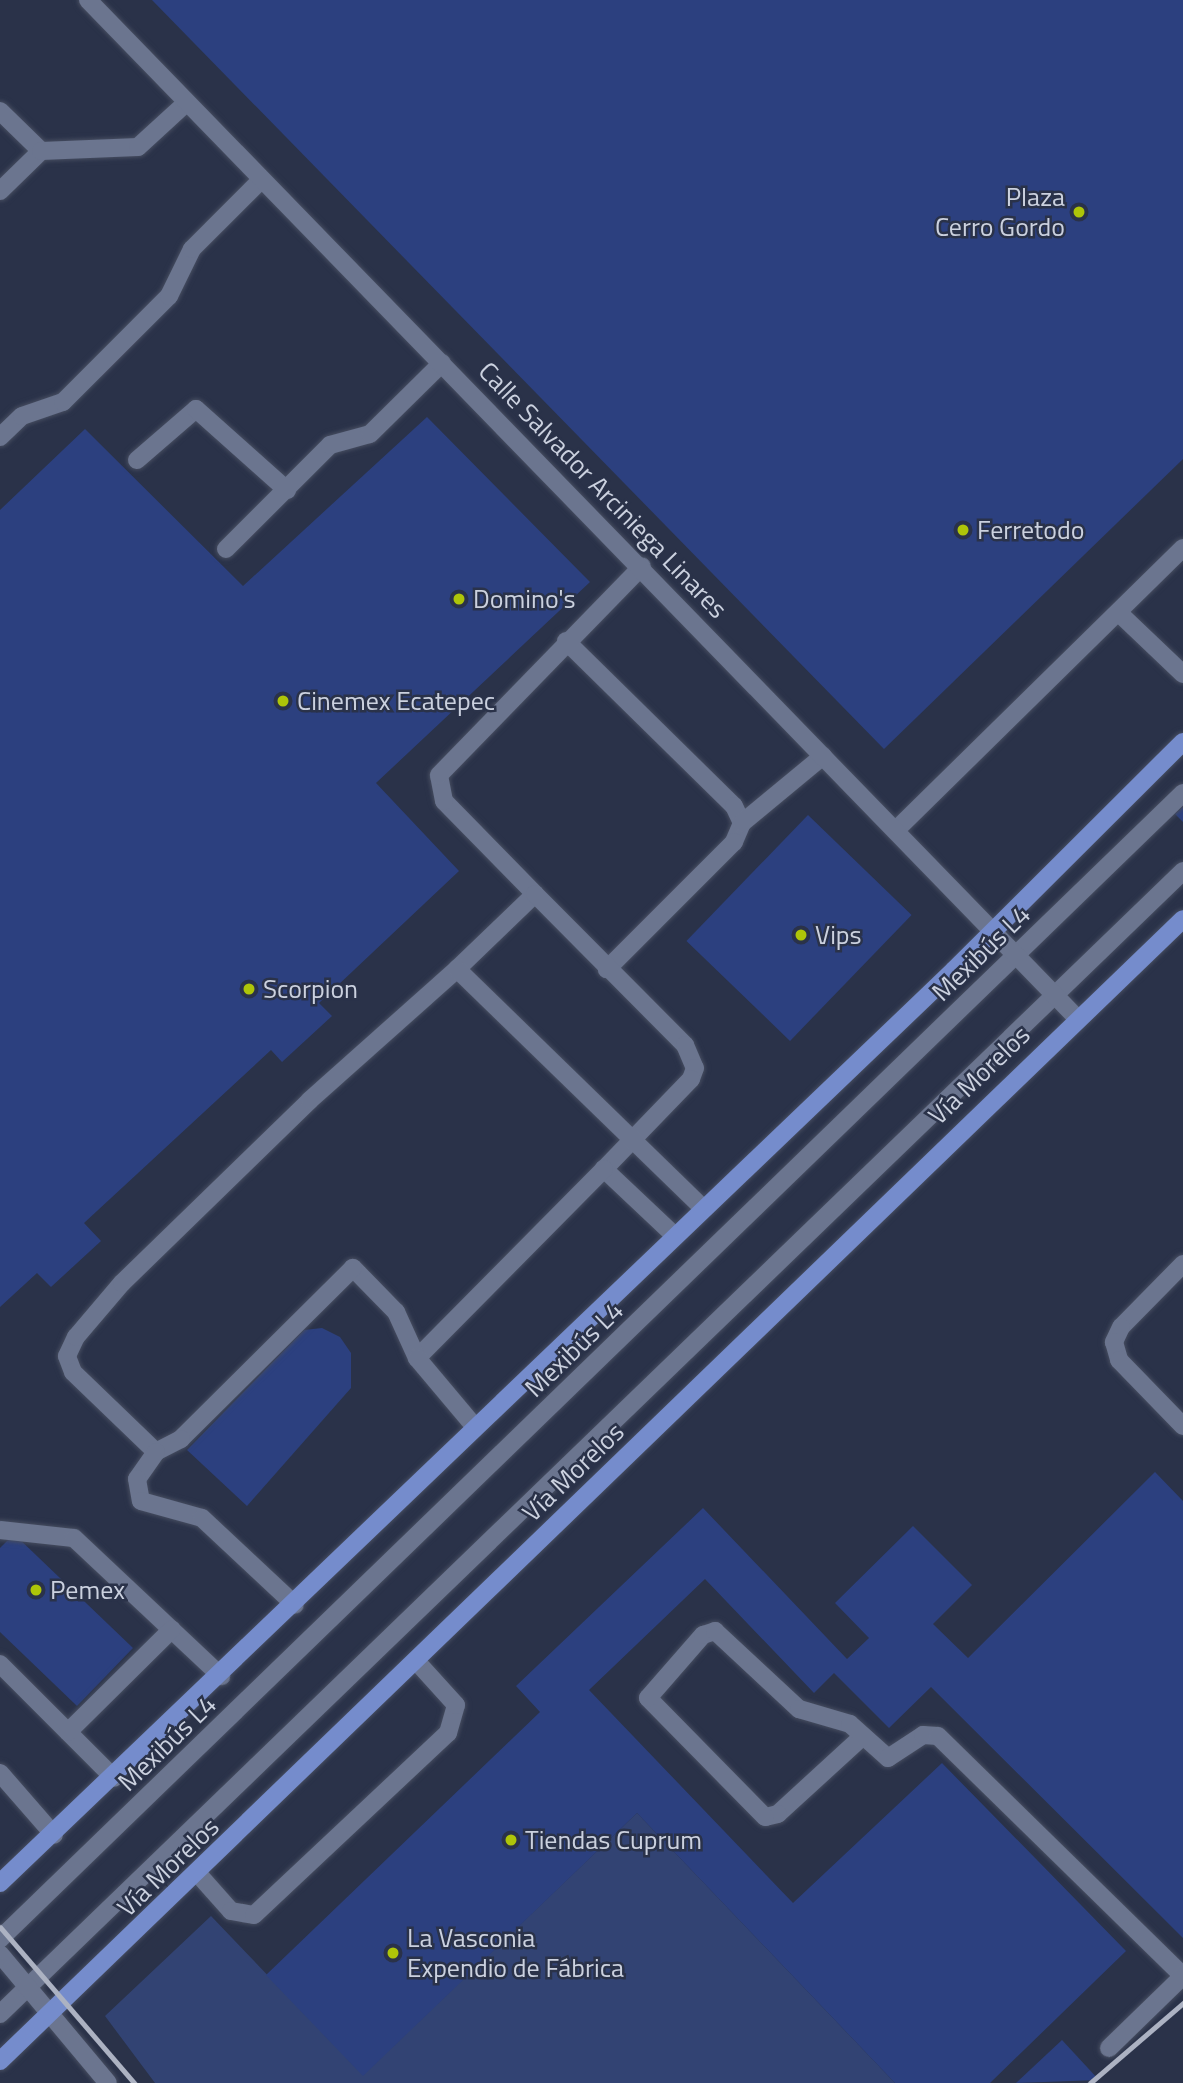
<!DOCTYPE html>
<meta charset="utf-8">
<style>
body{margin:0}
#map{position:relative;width:1183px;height:2083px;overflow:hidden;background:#2a3249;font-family:"Titillium Web",sans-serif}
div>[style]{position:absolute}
.green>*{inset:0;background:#324373}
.building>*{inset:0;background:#2c407f;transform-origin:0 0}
.roads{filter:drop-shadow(0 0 2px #464d60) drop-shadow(0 0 2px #464d60)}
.service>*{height:18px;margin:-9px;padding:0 9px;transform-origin:9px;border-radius:9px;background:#6b758f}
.minor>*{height:18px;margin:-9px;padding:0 9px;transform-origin:9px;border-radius:9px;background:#6b758f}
.primary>*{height:18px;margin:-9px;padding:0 9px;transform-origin:9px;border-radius:9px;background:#758ccc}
.rail>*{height:5px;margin:-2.5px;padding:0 2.5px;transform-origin:2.5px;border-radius:2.5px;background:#acb2c2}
.dots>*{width:19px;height:19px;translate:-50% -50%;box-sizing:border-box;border:4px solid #2a3249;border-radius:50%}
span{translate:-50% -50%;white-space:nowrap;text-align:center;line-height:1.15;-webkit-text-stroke:5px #2a3249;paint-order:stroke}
.poi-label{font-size:26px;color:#cbd1df}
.right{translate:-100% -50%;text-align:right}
.left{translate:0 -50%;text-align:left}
.street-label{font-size:26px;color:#cbd1df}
</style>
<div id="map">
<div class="green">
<div style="clip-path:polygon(637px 1813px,895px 2083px,155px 2083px,105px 2016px,211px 1916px,363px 2075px)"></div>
</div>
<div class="building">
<div style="clip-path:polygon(152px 0,1183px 0,1183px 459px,884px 749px)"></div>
<div style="clip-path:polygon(427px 417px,590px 582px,376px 783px,459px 871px,319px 1003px,332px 1016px,282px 1062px,271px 1050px,84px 1223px,101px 1241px,51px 1287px,37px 1273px,0 1307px,0 510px,85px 429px,243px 586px)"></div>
<div style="clip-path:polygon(1183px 807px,1183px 822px,1175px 814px)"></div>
<div style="left:808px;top:815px;width:144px;height:175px;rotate:44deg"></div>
<div style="clip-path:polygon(322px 1328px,340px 1337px,351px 1353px,351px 1388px,247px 1506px,187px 1450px,304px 1330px)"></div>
<div style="clip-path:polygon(1155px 1472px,1183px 1501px,1183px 1938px,931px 1687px,889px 1728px,834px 1673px,814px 1693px,705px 1579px,589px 1690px,793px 1903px,942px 1763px,1126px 1951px,990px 2083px,895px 2083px,637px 1813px,363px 2076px,266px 1975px,540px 1712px,516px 1686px,703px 1508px,847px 1659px,869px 1638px,835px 1603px,913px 1526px,972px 1585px,933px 1624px,968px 1658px)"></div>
<div style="clip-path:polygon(14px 1534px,133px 1648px,77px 1706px,0 1632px,0 1548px)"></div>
<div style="clip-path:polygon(1062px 2040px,1099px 2080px,1016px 2083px)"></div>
</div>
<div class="roads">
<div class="service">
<div style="left:0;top:111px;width:57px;rotate:44.3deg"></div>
<div style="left:0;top:191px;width:57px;rotate:-44.3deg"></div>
<div style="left:41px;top:151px;width:97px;rotate:-2.4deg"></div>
<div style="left:138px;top:147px;width:65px;rotate:-42.5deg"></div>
<div style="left:0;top:437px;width:30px;rotate:-44deg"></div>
<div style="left:22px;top:416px;width:43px;rotate:-18.9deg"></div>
<div style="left:63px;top:402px;width:150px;rotate:-45deg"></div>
<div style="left:169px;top:296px;width:52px;rotate:-63.9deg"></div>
<div style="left:192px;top:249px;width:96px;rotate:-45deg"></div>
<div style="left:137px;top:460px;width:78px;rotate:-40.8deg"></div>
<div style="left:196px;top:409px;width:122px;rotate:41.7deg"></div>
<div style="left:226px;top:549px;width:147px;rotate:-45deg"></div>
<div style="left:330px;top:445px;width:41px;rotate:-15.4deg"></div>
<div style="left:370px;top:434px;width:101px;rotate:-44.6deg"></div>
<div style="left:1120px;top:614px;width:87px;rotate:43.6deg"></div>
<div style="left:566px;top:641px;width:235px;rotate:44.5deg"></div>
<div style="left:734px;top:806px;width:19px;rotate:65deg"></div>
<div style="left:742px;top:823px;width:21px;rotate:113deg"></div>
<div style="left:734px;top:842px;width:180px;rotate:135deg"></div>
<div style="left:742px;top:823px;width:105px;rotate:-39.6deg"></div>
<div style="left:897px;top:829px;width:401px;rotate:-44.5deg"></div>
<div style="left:535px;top:894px;width:130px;rotate:-134.4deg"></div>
<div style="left:444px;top:801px;width:26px;rotate:-101deg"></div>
<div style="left:439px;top:775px;width:291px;rotate:-45.8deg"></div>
<div style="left:457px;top:969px;width:108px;rotate:-43.9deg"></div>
<div style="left:535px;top:894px;width:213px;rotate:45.2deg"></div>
<div style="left:685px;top:1045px;width:25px;rotate:67deg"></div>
<div style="left:695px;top:1068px;width:12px;rotate:110deg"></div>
<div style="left:691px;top:1079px;width:125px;rotate:134deg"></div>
<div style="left:675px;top:1236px;width:98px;rotate:-136.7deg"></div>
<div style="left:604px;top:1169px;width:266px;rotate:134.7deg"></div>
<div style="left:417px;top:1358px;width:51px;rotate:-114.5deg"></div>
<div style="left:396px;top:1312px;width:62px;rotate:-134.3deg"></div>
<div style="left:353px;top:1268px;width:243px;rotate:135.2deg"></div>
<div style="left:181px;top:1439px;width:28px;rotate:153deg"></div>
<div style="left:156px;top:1452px;width:115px;rotate:-136.1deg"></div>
<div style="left:73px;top:1372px;width:17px;rotate:-111deg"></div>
<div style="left:67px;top:1356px;width:21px;rotate:-65deg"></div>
<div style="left:76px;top:1337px;width:71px;rotate:-49.6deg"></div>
<div style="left:122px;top:1283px;width:262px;rotate:-44.2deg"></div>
<div style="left:310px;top:1100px;width:197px;rotate:-41.7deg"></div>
<div style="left:457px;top:969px;width:343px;rotate:44.2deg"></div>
<div style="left:1183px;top:1264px;width:88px;rotate:134.5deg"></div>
<div style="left:1121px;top:1327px;width:17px;rotate:115deg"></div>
<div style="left:1114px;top:1342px;width:19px;rotate:74deg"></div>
<div style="left:1119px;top:1360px;width:92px;rotate:45.9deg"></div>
<div style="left:417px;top:1358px;width:90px;rotate:50deg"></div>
<div style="left:156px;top:1452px;width:33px;rotate:125deg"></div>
<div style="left:137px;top:1479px;width:22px;rotate:80deg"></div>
<div style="left:141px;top:1501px;width:63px;rotate:15.6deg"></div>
<div style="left:202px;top:1518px;width:127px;rotate:43.1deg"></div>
<div style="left:0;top:1530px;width:74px;rotate:6.2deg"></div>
<div style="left:74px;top:1538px;width:202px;rotate:43.2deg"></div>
<div style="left:0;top:1664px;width:161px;rotate:45deg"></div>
<div style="left:68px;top:1732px;width:146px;rotate:-44.7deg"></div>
<div style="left:863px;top:1736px;width:115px;rotate:137.5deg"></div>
<div style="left:778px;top:1814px;width:13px;rotate:167deg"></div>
<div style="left:765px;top:1817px;width:167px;rotate:-134.5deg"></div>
<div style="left:648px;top:1698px;width:84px;rotate:-48.9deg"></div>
<div style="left:703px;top:1635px;width:13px;rotate:-18deg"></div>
<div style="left:715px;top:1631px;width:115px;rotate:42.9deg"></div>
<div style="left:799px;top:1709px;width:53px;rotate:16.4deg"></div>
<div style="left:850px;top:1724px;width:51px;rotate:41.8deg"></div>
<div style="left:888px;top:1758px;width:42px;rotate:-33.3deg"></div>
<div style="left:923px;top:1735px;width:15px;rotate:4deg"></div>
<div style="left:938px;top:1736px;width:343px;rotate:44.4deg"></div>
<div style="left:0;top:1773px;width:82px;rotate:48.9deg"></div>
<div style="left:199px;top:1875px;width:48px;rotate:48.4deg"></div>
<div style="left:231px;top:1911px;width:23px;rotate:10deg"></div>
<div style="left:254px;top:1915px;width:266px;rotate:-43.2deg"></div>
<div style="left:448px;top:1733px;width:29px;rotate:-74deg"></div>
<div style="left:456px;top:1705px;width:58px;rotate:-132.2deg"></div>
<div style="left:0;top:1939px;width:1647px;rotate:-44.09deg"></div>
<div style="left:0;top:2014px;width:1645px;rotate:-44.01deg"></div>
<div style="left:1109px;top:2048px;width:103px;rotate:-44.2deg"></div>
</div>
<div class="minor">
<div style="left:88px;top:0;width:1421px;rotate:45.83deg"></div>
<div style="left:0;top:1954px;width:168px;rotate:50.1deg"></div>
</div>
<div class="primary">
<div style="left:0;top:1883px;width:1320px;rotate:-43.74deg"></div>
<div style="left:954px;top:970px;width:323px;rotate:-44.9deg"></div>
<div style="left:0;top:2061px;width:1644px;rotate:-43.99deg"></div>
</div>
</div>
<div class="rail">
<div style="left:0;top:1927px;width:206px;rotate:49.3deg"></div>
<div style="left:1090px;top:2083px;width:123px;rotate:-40.7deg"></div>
</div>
<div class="dots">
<div style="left:1079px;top:212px;background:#aec509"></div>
<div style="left:963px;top:530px;background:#aec509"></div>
<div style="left:459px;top:599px;background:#aec509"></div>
<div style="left:283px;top:701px;background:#aec509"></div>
<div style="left:801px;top:935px;background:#aec509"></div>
<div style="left:249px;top:989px;background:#aec509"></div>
<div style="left:36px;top:1590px;background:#aec509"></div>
<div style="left:511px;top:1840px;background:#aec509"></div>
<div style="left:393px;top:1953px;background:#aec509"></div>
</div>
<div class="poi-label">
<span class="right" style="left:1065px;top:212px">Plaza<br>Cerro Gordo</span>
<span class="left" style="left:977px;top:530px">Ferretodo</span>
<span class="left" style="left:473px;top:599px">Domino's</span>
<span class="left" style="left:297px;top:701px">Cinemex Ecatepec</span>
<span class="left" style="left:815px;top:935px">Vips</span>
<span class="left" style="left:263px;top:989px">Scorpion</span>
<span class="left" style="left:50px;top:1590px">Pemex</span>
<span class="left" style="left:525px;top:1840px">Tiendas Cuprum</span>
<span class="left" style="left:407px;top:1953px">La Vasconia<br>Expendio de Fábrica</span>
</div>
<div class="street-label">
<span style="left:603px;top:490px;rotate:46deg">Calle Salvador Arciniega Linares</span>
<span style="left:981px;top:953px;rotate:-44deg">Mexibús L4</span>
<span style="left:979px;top:1075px;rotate:-44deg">Vía Morelos</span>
<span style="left:574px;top:1349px;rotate:-44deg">Mexibús L4</span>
<span style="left:573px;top:1472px;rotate:-44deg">Vía Morelos</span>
<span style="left:167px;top:1743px;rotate:-44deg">Mexibús L4</span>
<span style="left:168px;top:1867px;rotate:-44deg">Vía Morelos</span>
</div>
</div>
